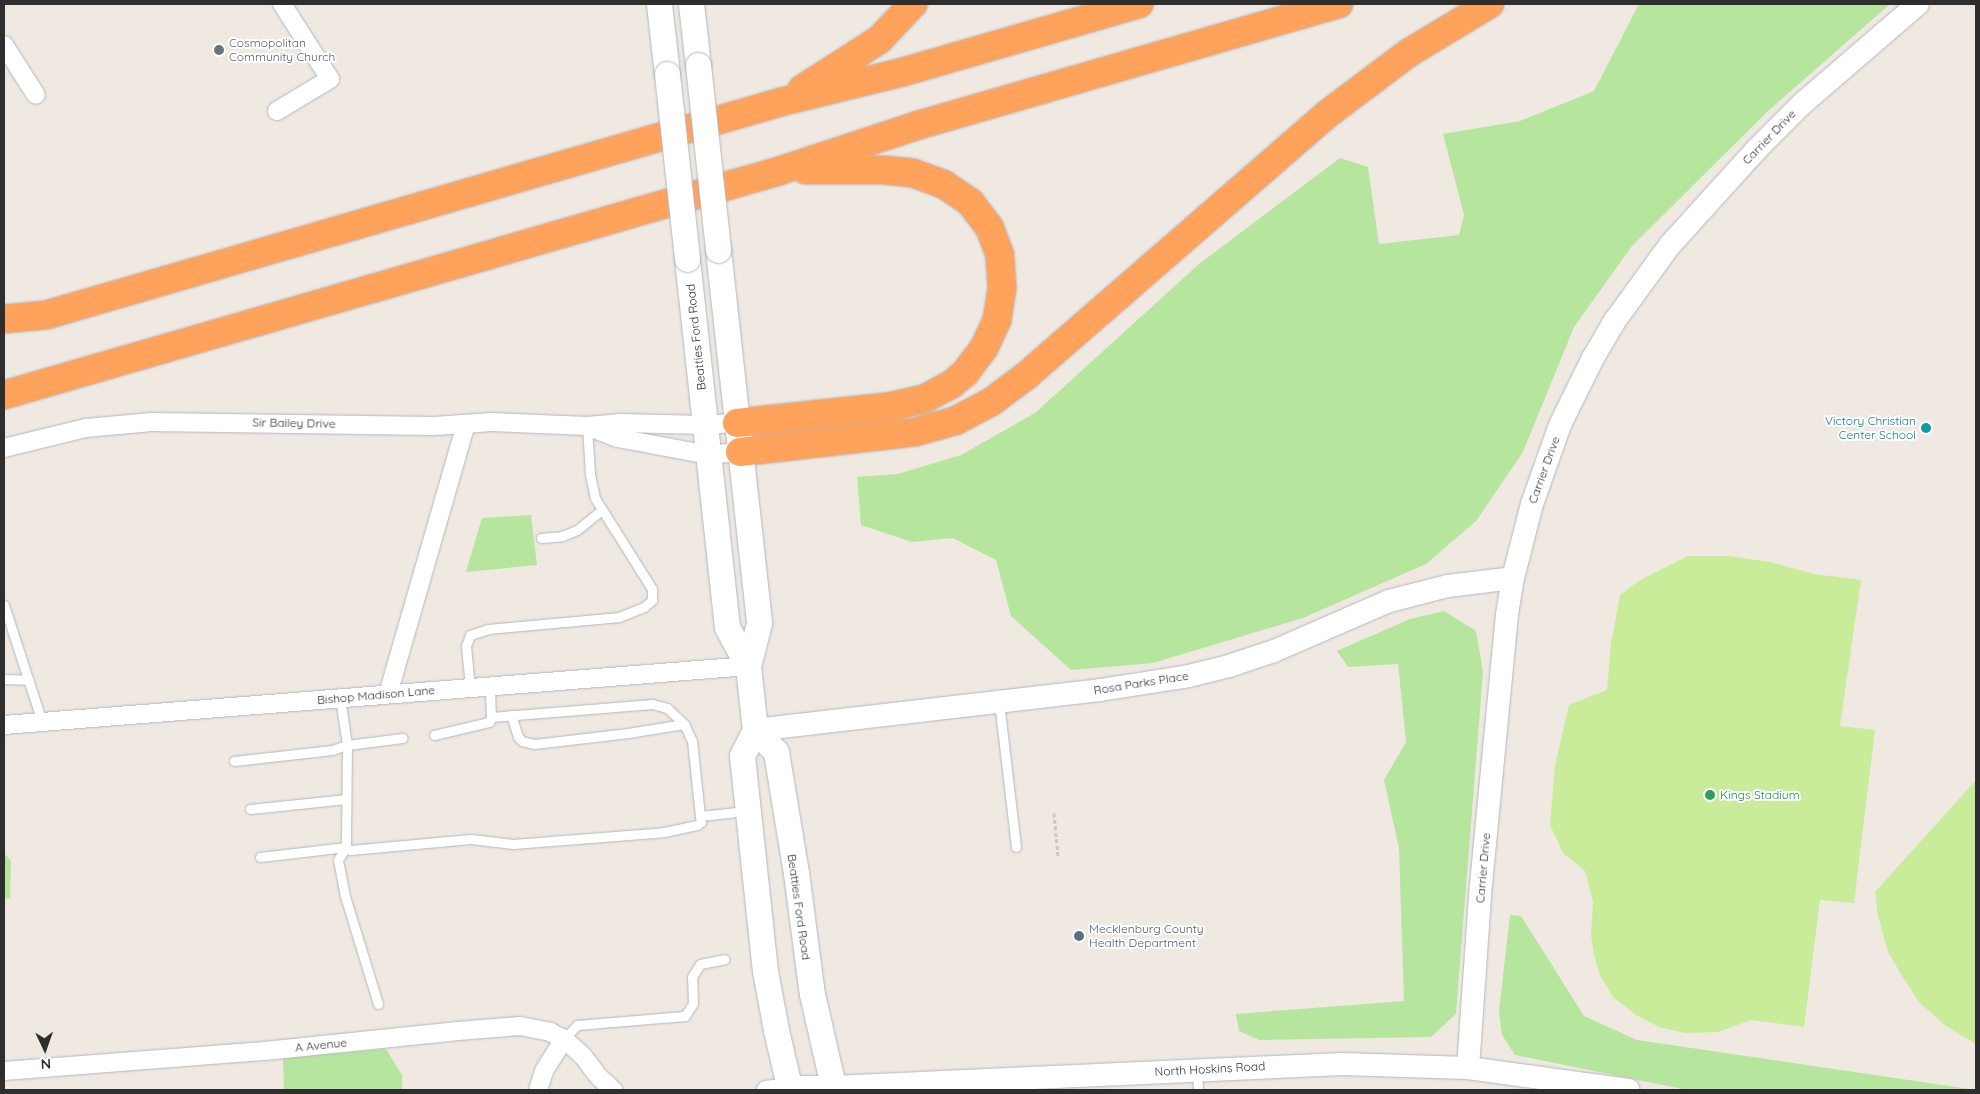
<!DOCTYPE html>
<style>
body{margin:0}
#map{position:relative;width:1980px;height:1094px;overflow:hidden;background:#efe9e1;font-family:Quicksand,sans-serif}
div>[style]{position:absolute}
.green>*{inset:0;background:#b6e59e}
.pitch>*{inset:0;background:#c9ec9a}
.path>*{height:3px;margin-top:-1.5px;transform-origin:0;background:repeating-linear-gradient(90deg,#c9c9c9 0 4px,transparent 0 6.5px)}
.roads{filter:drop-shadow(0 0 1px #b4b7c1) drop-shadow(0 0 1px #b4b7c1)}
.service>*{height:9px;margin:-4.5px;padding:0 4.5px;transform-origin:4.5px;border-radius:4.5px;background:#fff}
.minor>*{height:18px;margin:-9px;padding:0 9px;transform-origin:9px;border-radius:9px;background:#fff}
.tertiary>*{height:22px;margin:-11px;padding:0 11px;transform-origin:11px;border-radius:11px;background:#fff}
.secondary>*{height:25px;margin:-12.5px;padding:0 12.5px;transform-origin:12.5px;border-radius:12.5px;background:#fff}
.motorway>*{height:28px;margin:-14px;padding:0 14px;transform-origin:14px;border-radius:14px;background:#ffa35c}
.bridges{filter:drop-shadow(0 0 1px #b4b7c1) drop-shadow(0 0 1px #b4b7c1)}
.secondary-bridge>*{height:25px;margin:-12.5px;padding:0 12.5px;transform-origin:12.5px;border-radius:12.5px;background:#fff}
.dots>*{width:14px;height:14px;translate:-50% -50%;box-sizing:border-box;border:2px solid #fff;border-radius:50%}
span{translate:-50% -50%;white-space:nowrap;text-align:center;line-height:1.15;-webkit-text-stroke:4px #fff;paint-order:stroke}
.worship-label{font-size:12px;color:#5b616d}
.left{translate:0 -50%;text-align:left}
.street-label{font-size:12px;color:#2e2e2e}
.culture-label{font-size:12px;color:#0d838f}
.right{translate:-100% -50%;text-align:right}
.leisure-label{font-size:12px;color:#27864d}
.service-label{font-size:12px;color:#4e5e75}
.frame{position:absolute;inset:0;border:5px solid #2e2e2e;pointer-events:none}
.north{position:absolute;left:20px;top:1024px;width:50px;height:50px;-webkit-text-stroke:4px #fff;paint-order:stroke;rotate:177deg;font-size:14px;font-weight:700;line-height:20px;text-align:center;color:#2e2e2e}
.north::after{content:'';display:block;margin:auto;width:18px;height:22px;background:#2e2e2e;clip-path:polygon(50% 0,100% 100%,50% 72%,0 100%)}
</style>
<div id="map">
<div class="green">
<div style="clip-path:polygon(1639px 4px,1890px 4px,1768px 111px,1632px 246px,1574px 327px,1523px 452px,1476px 521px,1426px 564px,1303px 618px,1153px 663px,1071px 670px,1011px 616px,996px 560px,953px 538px,912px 542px,861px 525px,857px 477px,898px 474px,961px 455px,1035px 413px,1199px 264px,1340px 158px,1368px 167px,1379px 244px,1459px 235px,1464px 215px,1443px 134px,1520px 121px,1594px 91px)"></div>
<div style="clip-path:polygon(531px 515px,537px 565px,466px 572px,482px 518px)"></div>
<div style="clip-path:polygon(1444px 611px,1476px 631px,1483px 672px,1456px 1014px,1431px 1037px,1259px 1040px,1239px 1031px,1236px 1014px,1404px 1001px,1399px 848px,1384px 780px,1406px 742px,1398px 664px,1348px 667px,1337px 651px,1410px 619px)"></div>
<div style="clip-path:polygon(4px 853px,11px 861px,10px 898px,4px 899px)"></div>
<div style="clip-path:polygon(1510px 915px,1521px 916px,1584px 1016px,1637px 1040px,1976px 1090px,1687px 1090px,1515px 1055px,1502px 1035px,1499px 1011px)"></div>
<div style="clip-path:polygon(386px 1049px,402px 1075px,402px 1090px,284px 1090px,283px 1058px)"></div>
</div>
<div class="pitch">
<div style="clip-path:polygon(1688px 556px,1729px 556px,1770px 562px,1814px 574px,1861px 580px,1840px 726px,1875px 730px,1854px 903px,1820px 900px,1804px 1027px,1751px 1020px,1718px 1032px,1685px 1033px,1659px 1027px,1636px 1015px,1613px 997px,1600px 975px,1594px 955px,1591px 935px,1593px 903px,1585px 871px,1563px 853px,1550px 825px,1555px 765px,1569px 705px,1607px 690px,1611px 643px,1620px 595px,1640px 580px)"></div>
<div style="clip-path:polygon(1976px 780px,1976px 1044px,1946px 1026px,1920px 1003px,1902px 976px,1888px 952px,1878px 916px,1875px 892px)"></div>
</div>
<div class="path">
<div style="left:1054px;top:813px;width:44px;rotate:84.8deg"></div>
</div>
<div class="roads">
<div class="service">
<div style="left:541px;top:538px;width:21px;rotate:-5deg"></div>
<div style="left:562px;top:536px;width:16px;rotate:-22deg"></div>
<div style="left:577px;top:530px;width:32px;rotate:-39deg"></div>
<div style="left:4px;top:605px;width:123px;rotate:72deg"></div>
<div style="left:4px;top:679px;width:24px;rotate:2deg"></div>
<div style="left:470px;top:688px;width:42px;rotate:-95.4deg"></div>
<div style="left:466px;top:646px;width:12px;rotate:-70deg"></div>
<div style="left:470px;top:635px;width:19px;rotate:-18deg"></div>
<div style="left:488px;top:629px;width:132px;rotate:-5.2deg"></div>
<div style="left:619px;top:617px;width:27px;rotate:-22deg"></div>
<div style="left:644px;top:607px;width:11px;rotate:-41deg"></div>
<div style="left:652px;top:600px;width:11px;rotate:-90deg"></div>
<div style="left:652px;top:589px;width:107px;rotate:-122.1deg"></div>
<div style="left:595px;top:498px;width:25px;rotate:-102deg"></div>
<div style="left:590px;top:474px;width:48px;rotate:-93.6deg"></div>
<div style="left:340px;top:698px;width:48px;rotate:81.5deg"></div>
<div style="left:347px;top:745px;width:102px;rotate:90.6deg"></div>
<div style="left:346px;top:847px;width:5px;rotate:37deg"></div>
<div style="left:350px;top:850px;width:121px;rotate:-5.2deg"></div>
<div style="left:471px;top:839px;width:42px;rotate:6.8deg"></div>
<div style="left:513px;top:844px;width:151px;rotate:-4.5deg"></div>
<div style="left:664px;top:832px;width:34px;rotate:-12deg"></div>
<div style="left:697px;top:825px;width:5px;rotate:-37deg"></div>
<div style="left:701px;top:822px;width:6px;rotate:-99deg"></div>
<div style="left:700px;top:816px;width:46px;rotate:-6.2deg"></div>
<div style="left:999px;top:702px;width:146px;rotate:83.3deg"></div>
<div style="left:511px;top:715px;width:23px;rotate:72deg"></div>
<div style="left:518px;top:737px;width:6px;rotate:45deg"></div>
<div style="left:522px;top:741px;width:12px;rotate:14deg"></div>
<div style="left:534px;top:744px;width:95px;rotate:-6.7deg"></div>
<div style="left:628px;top:733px;width:57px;rotate:-9.1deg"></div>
<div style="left:491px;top:717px;width:162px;rotate:-4.6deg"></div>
<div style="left:652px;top:704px;width:16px;rotate:15deg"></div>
<div style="left:667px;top:708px;width:23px;rotate:43deg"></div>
<div style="left:684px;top:724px;width:19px;rotate:65deg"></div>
<div style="left:692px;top:741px;width:75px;rotate:83.9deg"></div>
<div style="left:434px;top:735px;width:57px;rotate:-13.3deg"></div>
<div style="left:489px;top:722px;width:4px;rotate:-63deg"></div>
<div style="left:491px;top:718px;width:32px;rotate:-92deg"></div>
<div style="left:234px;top:761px;width:99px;rotate:-6.4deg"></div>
<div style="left:332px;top:750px;width:16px;rotate:-18deg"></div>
<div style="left:347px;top:745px;width:56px;rotate:-7.1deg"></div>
<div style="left:250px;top:809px;width:97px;rotate:-5.9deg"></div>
<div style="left:346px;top:847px;width:15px;rotate:122deg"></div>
<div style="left:338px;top:860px;width:37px;rotate:79deg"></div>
<div style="left:345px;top:896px;width:113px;rotate:73deg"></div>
<div style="left:260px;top:857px;width:87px;rotate:-6.6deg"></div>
<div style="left:564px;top:1039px;width:19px;rotate:-47deg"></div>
<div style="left:577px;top:1025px;width:108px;rotate:-4.8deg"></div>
<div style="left:685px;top:1016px;width:15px;rotate:-58deg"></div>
<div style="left:693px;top:1003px;width:26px;rotate:-92deg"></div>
<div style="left:692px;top:977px;width:15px;rotate:-58deg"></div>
<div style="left:700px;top:964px;width:25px;rotate:-11deg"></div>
<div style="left:1197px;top:1070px;width:20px;rotate:87deg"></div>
</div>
<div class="minor">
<div style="left:4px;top:45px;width:59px;rotate:57.4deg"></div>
<div style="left:277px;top:111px;width:62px;rotate:-31.1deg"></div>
<div style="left:330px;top:79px;width:89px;rotate:-122.6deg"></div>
<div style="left:589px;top:427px;width:31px;rotate:21deg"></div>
<div style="left:618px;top:438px;width:93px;rotate:10.6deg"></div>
<div style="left:709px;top:455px;width:31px;rotate:-6deg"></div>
<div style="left:4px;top:448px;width:84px;rotate:-13.7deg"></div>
<div style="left:86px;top:428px;width:66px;rotate:-5.2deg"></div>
<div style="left:152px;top:422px;width:282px;rotate:0.8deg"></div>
<div style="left:434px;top:426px;width:58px;rotate:-3.9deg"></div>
<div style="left:492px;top:422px;width:95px;rotate:2.4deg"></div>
<div style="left:587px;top:426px;width:32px;rotate:-5deg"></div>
<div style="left:619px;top:423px;width:86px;rotate:1.3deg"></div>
<div style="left:705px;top:425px;width:32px;rotate:-4deg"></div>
<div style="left:388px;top:694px;width:281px;rotate:-73.9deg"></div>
<div style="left:4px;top:725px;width:746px;rotate:-4.53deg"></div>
<div style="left:4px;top:1071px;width:262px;rotate:-4.4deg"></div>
<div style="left:265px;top:1051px;width:194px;rotate:-5.9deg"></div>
<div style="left:458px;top:1031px;width:62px;rotate:-4.6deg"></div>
<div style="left:520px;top:1026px;width:31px;rotate:11deg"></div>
<div style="left:550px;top:1032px;width:16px;rotate:27deg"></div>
<div style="left:564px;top:1039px;width:25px;rotate:42deg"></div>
<div style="left:583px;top:1056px;width:25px;rotate:53deg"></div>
<div style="left:598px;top:1076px;width:21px;rotate:43deg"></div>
<div style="left:538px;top:1090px;width:20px;rotate:-72deg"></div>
<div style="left:544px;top:1071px;width:38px;rotate:-58deg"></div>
<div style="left:766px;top:1090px;width:23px;rotate:-7deg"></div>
</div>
<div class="tertiary">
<div style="left:755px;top:730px;width:347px;rotate:-6.6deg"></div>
<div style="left:1100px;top:690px;width:90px;rotate:-8.9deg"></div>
<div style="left:1189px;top:676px;width:41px;rotate:-14deg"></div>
<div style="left:1229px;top:666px;width:47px;rotate:-18.4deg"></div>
<div style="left:1274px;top:651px;width:125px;rotate:-23.5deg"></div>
<div style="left:1389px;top:601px;width:61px;rotate:-14.3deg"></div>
<div style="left:1448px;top:586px;width:65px;rotate:-7deg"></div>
<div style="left:1468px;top:1068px;width:173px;rotate:-86deg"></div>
<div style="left:1480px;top:895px;width:281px;rotate:-84.5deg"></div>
<div style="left:1507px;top:615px;width:37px;rotate:-81deg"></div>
<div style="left:1513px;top:578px;width:76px;rotate:-75.6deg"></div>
<div style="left:1532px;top:504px;width:84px;rotate:-70.5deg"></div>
<div style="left:1560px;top:425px;width:75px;rotate:-63.8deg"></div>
<div style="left:1593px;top:358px;width:42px;rotate:-59.7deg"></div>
<div style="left:1614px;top:322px;width:95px;rotate:-54deg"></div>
<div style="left:1670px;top:245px;width:128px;rotate:-47.8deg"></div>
<div style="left:1756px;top:150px;width:65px;rotate:-45deg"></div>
<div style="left:1802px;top:104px;width:153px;rotate:-40.8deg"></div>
<div style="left:789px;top:1087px;width:44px"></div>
<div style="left:833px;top:1087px;width:510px;rotate:-2.59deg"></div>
<div style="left:1342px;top:1064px;width:126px;rotate:1.8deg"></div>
<div style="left:1468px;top:1068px;width:162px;rotate:7.8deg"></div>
</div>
<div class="secondary">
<div style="left:659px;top:4px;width:70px;rotate:83.5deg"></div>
<div style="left:691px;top:4px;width:61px;rotate:83.5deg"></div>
<div style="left:718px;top:250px;width:375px;rotate:83.7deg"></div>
<div style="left:759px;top:623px;width:44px;rotate:104.3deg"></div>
<div style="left:687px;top:259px;width:370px;rotate:83.8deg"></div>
<div style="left:727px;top:627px;width:44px;rotate:61.7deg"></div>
<div style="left:748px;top:666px;width:64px;rotate:83.8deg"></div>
<div style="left:755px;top:730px;width:29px;rotate:117deg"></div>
<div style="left:742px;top:756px;width:216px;rotate:83.9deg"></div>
<div style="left:765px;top:971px;width:60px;rotate:79.4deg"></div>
<div style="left:776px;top:1030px;width:62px;rotate:76.9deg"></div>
<div style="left:755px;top:730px;width:30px;rotate:46deg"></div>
<div style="left:776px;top:752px;width:123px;rotate:80.6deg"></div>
<div style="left:796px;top:873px;width:122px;rotate:82.5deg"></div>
<div style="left:812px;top:994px;width:98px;rotate:77.1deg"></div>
</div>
<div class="motorway">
<div style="left:802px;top:89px;width:91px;rotate:-32.5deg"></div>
<div style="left:879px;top:40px;width:50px;rotate:-46.6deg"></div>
<div style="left:4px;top:319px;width:42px;rotate:-5.4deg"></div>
<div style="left:46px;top:315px;width:765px;rotate:-16.16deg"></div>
<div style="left:781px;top:102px;width:126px;rotate:-13.8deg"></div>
<div style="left:903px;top:72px;width:246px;rotate:-16.1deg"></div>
<div style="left:4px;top:395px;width:807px;rotate:-16.12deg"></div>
<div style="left:779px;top:171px;width:147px;rotate:-18.2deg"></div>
<div style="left:919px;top:125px;width:437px;rotate:-16.1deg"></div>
<div style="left:737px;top:423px;width:157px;rotate:-6.2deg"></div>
<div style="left:893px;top:406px;width:32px;rotate:-13deg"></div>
<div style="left:924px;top:399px;width:32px;rotate:-28deg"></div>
<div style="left:952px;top:384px;width:17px;rotate:-40deg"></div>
<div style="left:965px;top:373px;width:31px;rotate:-53deg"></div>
<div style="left:984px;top:348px;width:31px;rotate:-65deg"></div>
<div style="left:997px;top:320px;width:33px;rotate:-81deg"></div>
<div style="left:1002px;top:287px;width:32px;rotate:-94deg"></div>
<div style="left:1000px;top:255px;width:30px;rotate:-111deg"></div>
<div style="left:989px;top:227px;width:31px;rotate:-127deg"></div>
<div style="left:970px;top:202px;width:32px;rotate:-146deg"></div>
<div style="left:943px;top:184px;width:32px;rotate:-160deg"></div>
<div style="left:913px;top:173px;width:29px;rotate:-174deg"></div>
<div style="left:884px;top:170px;width:78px;rotate:180deg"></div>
<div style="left:740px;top:452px;width:176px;rotate:-6.5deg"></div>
<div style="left:915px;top:432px;width:41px;rotate:-15.4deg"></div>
<div style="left:955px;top:421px;width:41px;rotate:-27.8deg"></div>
<div style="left:991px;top:402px;width:44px;rotate:-36.6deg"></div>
<div style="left:1026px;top:376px;width:398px;rotate:-41deg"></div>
<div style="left:1326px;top:115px;width:105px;rotate:-36.9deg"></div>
<div style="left:1410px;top:52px;width:93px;rotate:-31deg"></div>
</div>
</div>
<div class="bridges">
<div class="secondary-bridge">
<div style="left:698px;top:65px;width:186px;rotate:83.8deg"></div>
<div style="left:667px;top:74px;width:186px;rotate:83.8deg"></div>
</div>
</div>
<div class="dots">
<div style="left:219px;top:50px;background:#6b7280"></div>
<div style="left:1926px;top:428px;background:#0f9aa8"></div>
<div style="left:1710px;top:795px;background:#2e9e5b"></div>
<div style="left:1079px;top:936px;background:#5c6f8a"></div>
</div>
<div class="worship-label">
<span class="left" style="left:229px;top:50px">Cosmopolitan<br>Community Church</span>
</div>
<div class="street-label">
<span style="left:1769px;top:137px;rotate:-46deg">Carrier Drive</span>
<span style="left:696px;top:337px;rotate:-96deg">Beatties Ford Road</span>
<span style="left:294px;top:423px;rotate:1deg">Sir Bailey Drive</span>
<span style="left:1544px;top:470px;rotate:-70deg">Carrier Drive</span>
<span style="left:1141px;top:683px;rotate:-9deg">Rosa Parks Place</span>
<span style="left:376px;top:695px;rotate:-5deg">Bishop Madison Lane</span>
<span style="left:1483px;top:868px;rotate:-85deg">Carrier Drive</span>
<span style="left:799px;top:907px;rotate:82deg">Beatties Ford Road</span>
<span style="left:321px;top:1045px;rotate:-6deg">A Avenue</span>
<span style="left:1210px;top:1069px;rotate:-3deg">North Hoskins Road</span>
</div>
<div class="culture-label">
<span class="right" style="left:1916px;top:428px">Victory Christian<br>Center School</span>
</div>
<div class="leisure-label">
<span class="left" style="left:1720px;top:795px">Kings Stadium</span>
</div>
<div class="service-label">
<span class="left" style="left:1089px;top:936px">Mecklenburg County<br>Health Department</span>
</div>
<div class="frame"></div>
<div class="north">N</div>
</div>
